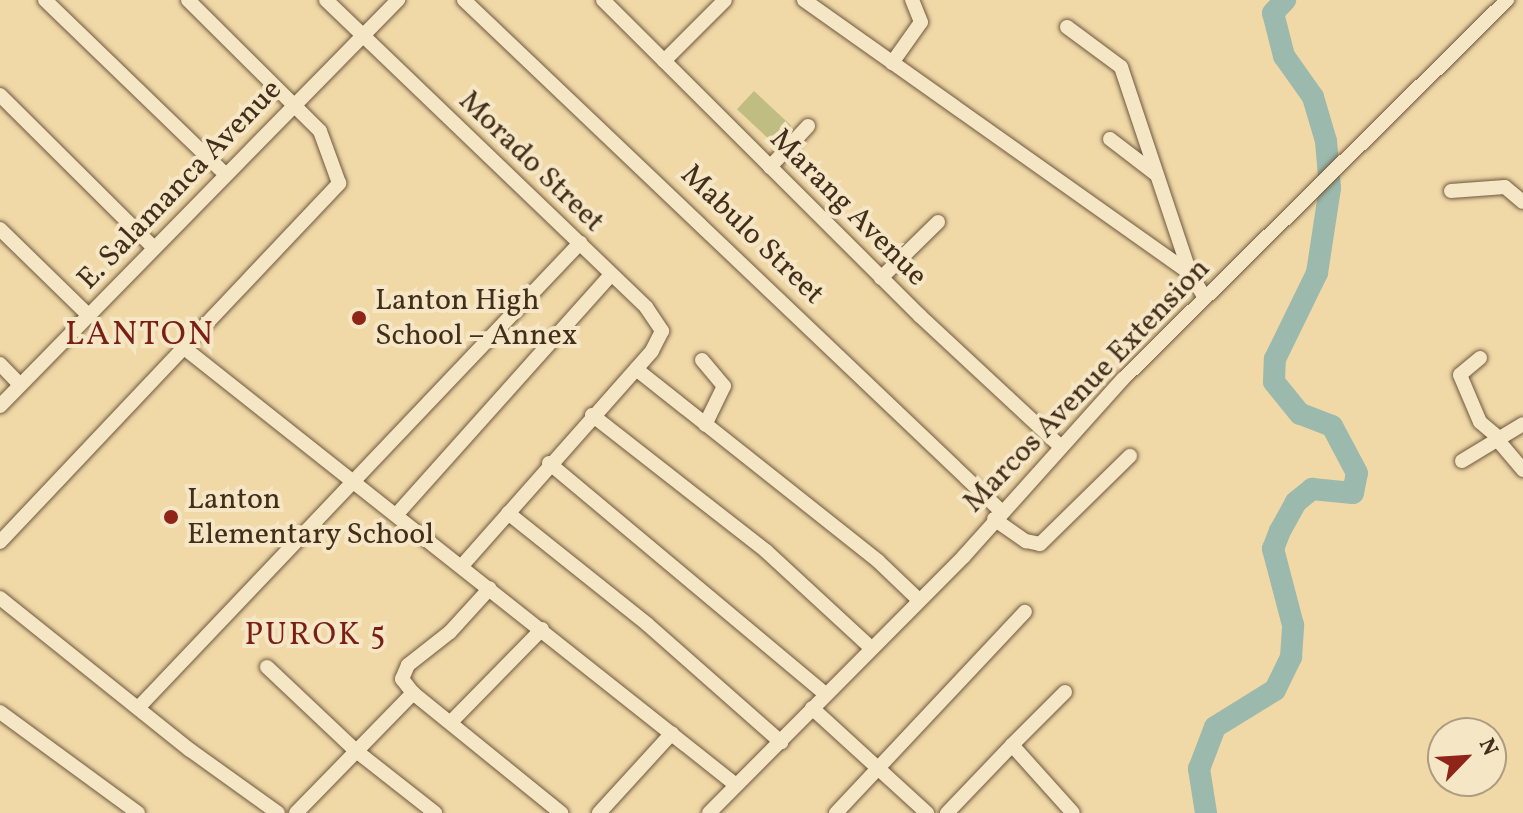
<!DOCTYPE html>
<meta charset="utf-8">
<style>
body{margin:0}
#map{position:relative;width:1523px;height:813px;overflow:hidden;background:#f0d8a7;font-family:Vollkorn,serif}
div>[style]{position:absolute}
.green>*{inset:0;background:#c0bd83;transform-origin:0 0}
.river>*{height:22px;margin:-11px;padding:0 11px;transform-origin:11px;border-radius:11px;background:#9bb9ac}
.roads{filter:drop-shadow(0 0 2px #6e583d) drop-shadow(0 0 2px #6e583d)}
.minor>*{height:14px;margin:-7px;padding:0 7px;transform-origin:7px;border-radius:7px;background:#f5e6c6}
.dots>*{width:22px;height:22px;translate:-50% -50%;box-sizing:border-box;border:4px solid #f5e6c6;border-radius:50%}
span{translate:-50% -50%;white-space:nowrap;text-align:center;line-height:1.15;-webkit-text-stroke:8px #f5e6c6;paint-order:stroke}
.street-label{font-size:30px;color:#422e1a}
.poi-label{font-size:30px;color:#422e1a}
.left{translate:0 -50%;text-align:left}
.neighbourhood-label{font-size:32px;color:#7a1f14;letter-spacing:2px}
.quarter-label{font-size:34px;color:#7a1f14;letter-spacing:2px}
.north{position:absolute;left:1427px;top:717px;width:80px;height:80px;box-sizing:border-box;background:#f5e6c6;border:2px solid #ad9c81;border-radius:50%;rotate:65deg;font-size:22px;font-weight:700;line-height:32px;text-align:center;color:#422e1a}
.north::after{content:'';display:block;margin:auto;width:28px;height:36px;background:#8f2418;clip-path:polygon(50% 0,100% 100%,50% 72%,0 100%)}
</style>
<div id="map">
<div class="green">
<div style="left:754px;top:91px;width:51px;height:25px;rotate:43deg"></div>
</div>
<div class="river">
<div style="left:1206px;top:813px;width:45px;rotate:-99deg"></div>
<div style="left:1199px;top:769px;width:45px;rotate:-69.1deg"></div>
<div style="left:1215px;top:727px;width:70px;rotate:-31.7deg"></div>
<div style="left:1275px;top:690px;width:37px;rotate:-64deg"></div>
<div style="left:1291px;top:657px;width:32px;rotate:-86deg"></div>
<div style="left:1293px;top:625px;width:79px;rotate:-104.7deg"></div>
<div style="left:1273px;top:549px;width:19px;rotate:-69deg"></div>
<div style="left:1280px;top:531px;width:33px;rotate:-61deg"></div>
<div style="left:1296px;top:502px;width:21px;rotate:-39deg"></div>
<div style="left:1312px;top:489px;width:41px;rotate:5.6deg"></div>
<div style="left:1353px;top:493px;width:20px;rotate:-79deg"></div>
<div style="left:1357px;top:473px;width:53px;rotate:-118deg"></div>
<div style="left:1332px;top:426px;width:34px;rotate:-159deg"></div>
<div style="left:1300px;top:414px;width:41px;rotate:-129.1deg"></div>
<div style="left:1274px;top:382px;width:23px;rotate:-88deg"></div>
<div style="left:1275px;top:359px;width:96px;rotate:-64deg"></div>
<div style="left:1317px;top:273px;width:86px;rotate:-81.3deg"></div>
<div style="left:1330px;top:188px;width:47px;rotate:-94.9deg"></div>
<div style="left:1326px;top:141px;width:46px;rotate:-106.5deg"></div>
<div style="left:1313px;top:97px;width:50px;rotate:-125.3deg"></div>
<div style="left:1284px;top:56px;width:44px;rotate:-104.3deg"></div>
<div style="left:1273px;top:13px;width:18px;rotate:-47deg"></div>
</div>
<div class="roads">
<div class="minor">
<div style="left:45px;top:0;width:250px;rotate:44deg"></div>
<div style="left:326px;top:0;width:443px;rotate:43.8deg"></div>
<div style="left:646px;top:307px;width:29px;rotate:56deg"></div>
<div style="left:662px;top:331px;width:22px;rotate:117deg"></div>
<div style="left:652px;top:351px;width:287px;rotate:131.5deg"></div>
<div style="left:464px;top:0;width:741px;rotate:43.58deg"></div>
<div style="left:603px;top:0;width:448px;rotate:44.9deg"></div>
<div style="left:920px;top:316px;width:192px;rotate:42.9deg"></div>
<div style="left:804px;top:0;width:473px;rotate:35.3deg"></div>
<div style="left:1190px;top:273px;width:29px;rotate:59deg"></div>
<div style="left:1067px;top:27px;width:67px;rotate:36.5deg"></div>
<div style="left:1121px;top:67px;width:217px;rotate:71.5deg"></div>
<div style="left:664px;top:61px;width:86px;rotate:-45deg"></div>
<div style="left:892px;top:63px;width:50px;rotate:-54.7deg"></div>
<div style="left:921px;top:22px;width:24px;rotate:-112deg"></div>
<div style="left:0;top:95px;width:216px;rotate:44.8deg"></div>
<div style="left:1110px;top:139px;width:59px;rotate:37.5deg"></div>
<div style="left:770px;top:167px;width:56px;rotate:-47.2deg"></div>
<div style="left:1451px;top:191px;width:54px;rotate:-4.2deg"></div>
<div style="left:1505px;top:187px;width:23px;rotate:40deg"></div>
<div style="left:0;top:229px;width:124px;rotate:44.3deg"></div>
<div style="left:881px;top:278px;width:80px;rotate:-44.5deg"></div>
<div style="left:183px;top:347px;width:705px;rotate:38.38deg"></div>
<div style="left:1480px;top:358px;width:26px;rotate:140deg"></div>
<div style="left:1460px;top:375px;width:51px;rotate:66.9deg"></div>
<div style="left:1480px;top:422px;width:23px;rotate:40deg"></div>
<div style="left:702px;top:360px;width:34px;rotate:50deg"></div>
<div style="left:724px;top:386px;width:43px;rotate:116deg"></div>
<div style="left:0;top:364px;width:29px;rotate:46deg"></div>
<div style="left:636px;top:369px;width:309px;rotate:38.4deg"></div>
<div style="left:878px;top:561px;width:57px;rotate:43.6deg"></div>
<div style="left:0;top:406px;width:569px;rotate:-45.57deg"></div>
<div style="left:592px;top:415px;width:221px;rotate:38deg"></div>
<div style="left:766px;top:551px;width:143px;rotate:42.7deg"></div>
<div style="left:1496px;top:438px;width:42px;rotate:49.8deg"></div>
<div style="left:1462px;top:461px;width:71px;rotate:-31.2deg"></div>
<div style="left:549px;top:463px;width:360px;rotate:39.9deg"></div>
<div style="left:508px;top:513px;width:178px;rotate:38.6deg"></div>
<div style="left:647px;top:624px;width:179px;rotate:41.4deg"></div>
<div style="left:397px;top:514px;width:319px;rotate:-48.2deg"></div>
<div style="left:994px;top:519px;width:39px;rotate:35deg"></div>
<div style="left:1026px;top:541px;width:14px;rotate:12deg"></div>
<div style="left:1040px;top:544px;width:126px;rotate:-44.4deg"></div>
<div style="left:0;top:542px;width:494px;rotate:-46.6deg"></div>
<div style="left:339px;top:183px;width:55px;rotate:-110.1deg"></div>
<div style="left:320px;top:131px;width:186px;rotate:-135.2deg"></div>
<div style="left:0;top:598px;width:243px;rotate:38.7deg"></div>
<div style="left:190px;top:750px;width:108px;rotate:35.6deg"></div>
<div style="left:267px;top:667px;width:121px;rotate:43.3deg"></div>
<div style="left:355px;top:750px;width:102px;rotate:38.2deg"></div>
<div style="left:413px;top:693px;width:18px;rotate:-128deg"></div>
<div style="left:402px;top:679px;width:15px;rotate:-67deg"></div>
<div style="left:408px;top:665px;width:53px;rotate:-38.2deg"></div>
<div style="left:450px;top:632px;width:59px;rotate:-47.7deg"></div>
<div style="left:138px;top:708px;width:642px;rotate:-46.45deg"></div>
<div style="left:812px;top:708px;width:156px;rotate:42.4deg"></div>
<div style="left:0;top:712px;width:171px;rotate:36.2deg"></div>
<div style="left:451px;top:722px;width:130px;rotate:-45.6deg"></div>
<div style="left:1012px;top:745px;width:75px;rotate:-45deg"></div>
<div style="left:296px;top:813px;width:168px;rotate:-45.7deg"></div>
<div style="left:413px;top:693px;width:191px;rotate:39deg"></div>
<div style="left:599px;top:813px;width:108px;rotate:-47.6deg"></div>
<div style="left:709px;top:813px;width:362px;rotate:-45.2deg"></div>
<div style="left:964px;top:556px;width:238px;rotate:-48.1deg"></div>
<div style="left:1123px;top:379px;width:540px;rotate:-44.62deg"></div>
<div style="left:836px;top:813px;width:276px;rotate:-46.8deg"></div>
<div style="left:947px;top:813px;width:94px;rotate:-46.3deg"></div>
<div style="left:1012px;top:745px;width:91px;rotate:48.1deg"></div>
</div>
</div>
<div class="dots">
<div style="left:359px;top:318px;background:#8f2418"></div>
<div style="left:171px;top:517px;background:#8f2418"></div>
</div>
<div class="street-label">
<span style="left:531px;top:162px;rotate:44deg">Morado Street</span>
<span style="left:180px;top:185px;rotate:-46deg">E. Salamanca Avenue</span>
<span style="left:848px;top:208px;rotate:45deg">Marang Avenue</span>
<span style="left:752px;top:235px;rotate:44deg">Mabulo Street</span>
<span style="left:1087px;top:386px;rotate:-46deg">Marcos Avenue Extension</span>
</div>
<div class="poi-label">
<span class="left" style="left:375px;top:318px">Lanton High<br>School – Annex</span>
<span class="left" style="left:187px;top:517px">Lanton<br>Elementary School</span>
</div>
<div class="neighbourhood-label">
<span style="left:316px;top:636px">PUROK 5</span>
</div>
<div class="quarter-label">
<span style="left:140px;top:336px">LANTON</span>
</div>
<div class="north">N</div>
</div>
